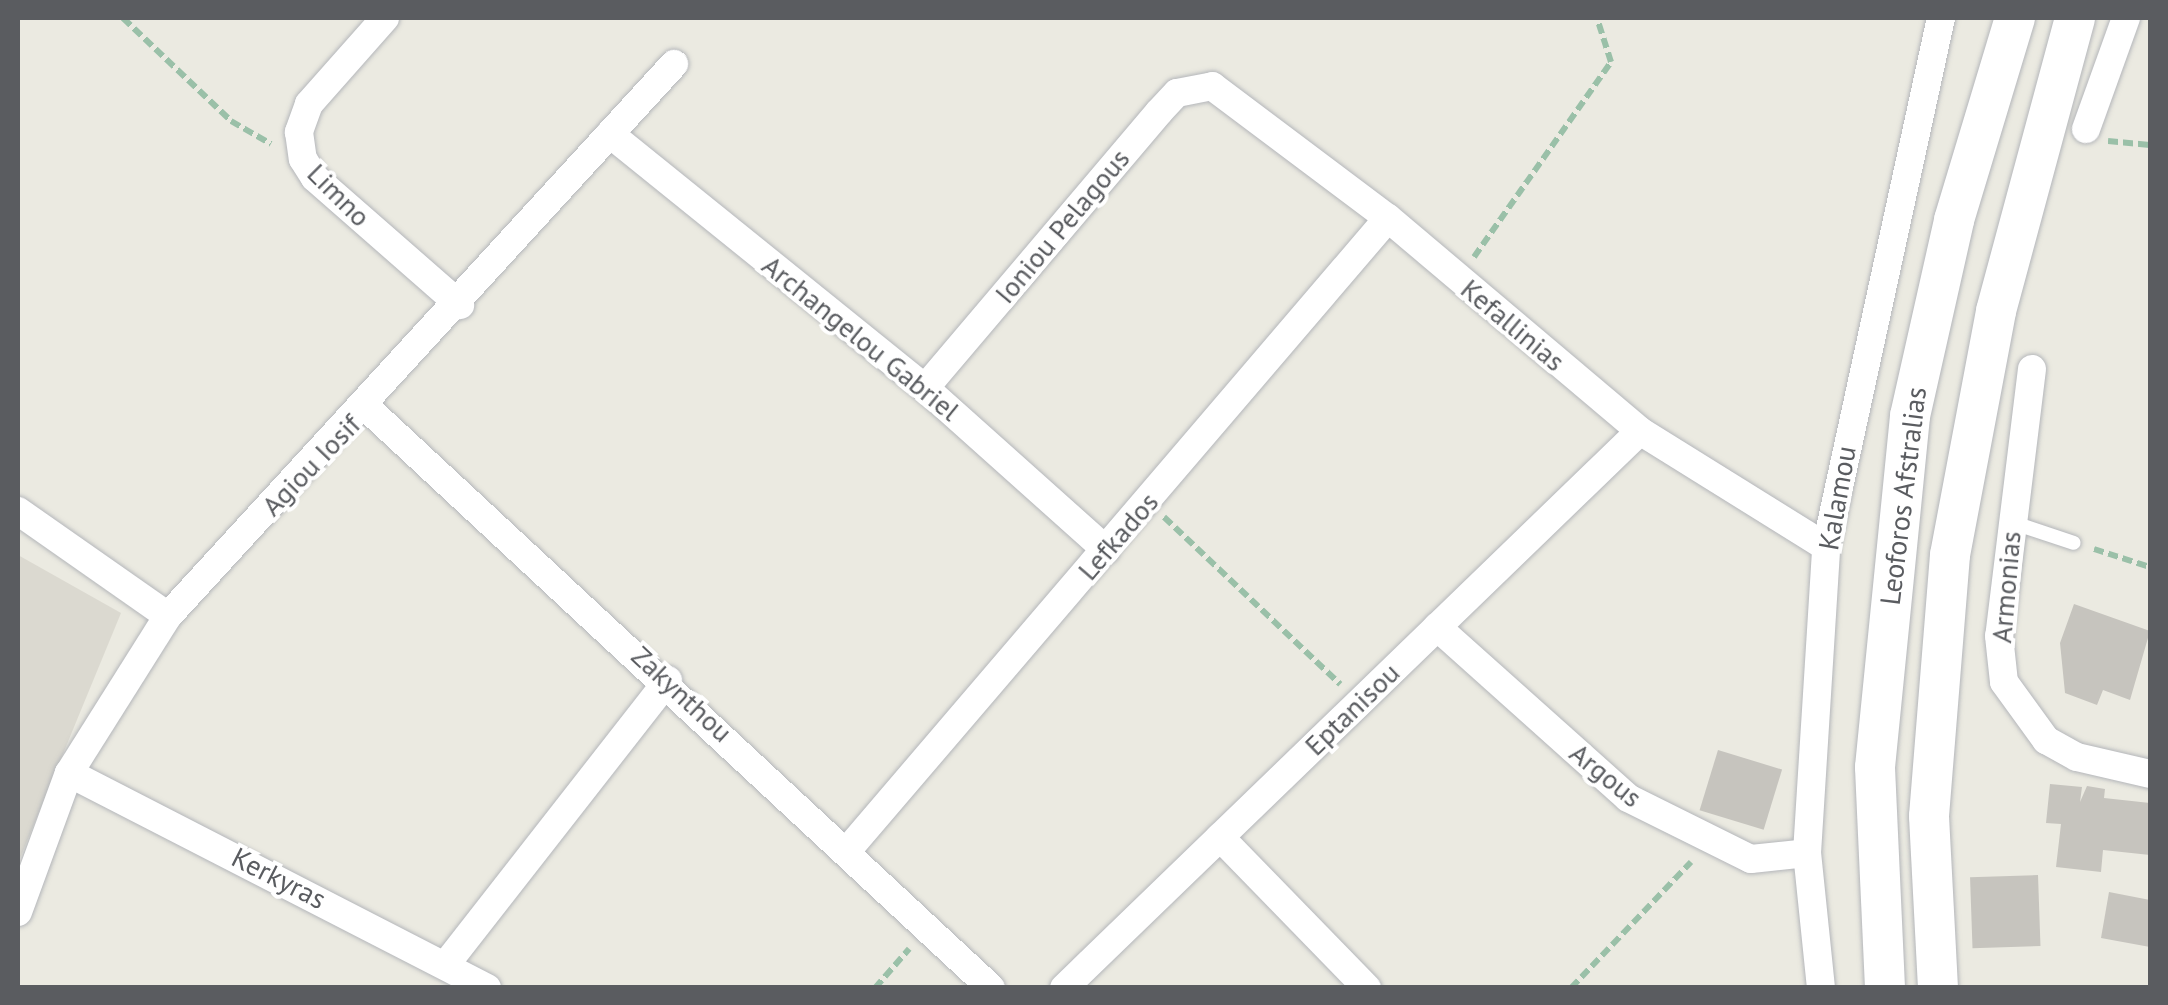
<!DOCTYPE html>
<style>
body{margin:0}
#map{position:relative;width:2168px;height:1005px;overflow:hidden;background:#ebeae1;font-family:"PT Sans",sans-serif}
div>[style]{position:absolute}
.education>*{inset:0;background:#dbd9d0}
.building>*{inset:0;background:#c6c4be;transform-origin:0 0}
.path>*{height:6px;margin-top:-3px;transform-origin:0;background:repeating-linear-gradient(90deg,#9ac0a8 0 10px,transparent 0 15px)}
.roads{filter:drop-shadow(0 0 2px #b4b6ba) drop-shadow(0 0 2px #b4b6ba)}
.service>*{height:14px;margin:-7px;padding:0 7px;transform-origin:7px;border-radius:7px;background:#fff}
.minor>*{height:28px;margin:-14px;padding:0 14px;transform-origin:14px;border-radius:14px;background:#fff}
.secondary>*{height:40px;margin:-20px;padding:0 20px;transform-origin:20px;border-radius:20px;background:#fff}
span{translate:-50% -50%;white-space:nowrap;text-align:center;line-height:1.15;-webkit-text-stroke:8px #fff;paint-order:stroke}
.street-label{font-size:28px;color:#5a5c60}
.frame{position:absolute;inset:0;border:20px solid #5a5c60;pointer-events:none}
</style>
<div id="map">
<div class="education">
<div style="clip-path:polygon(18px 555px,121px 613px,18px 863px)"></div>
</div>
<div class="building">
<div style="clip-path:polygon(2074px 604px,2150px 631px,2130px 700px,2103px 690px,2097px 705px,2065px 693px,2060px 643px)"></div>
<div style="left:1718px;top:750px;width:67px;height:63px;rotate:17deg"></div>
<div style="clip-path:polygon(2050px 784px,2082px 787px,2080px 802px,2087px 786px,2105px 789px,2104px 798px,2150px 803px,2150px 855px,2103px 850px,2101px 872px,2056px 867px,2061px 824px,2046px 823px)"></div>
<div style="left:2038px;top:875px;width:71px;height:68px;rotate:88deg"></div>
<div style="clip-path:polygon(2109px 892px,2150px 900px,2150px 947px,2101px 938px)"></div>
</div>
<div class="path">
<div style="left:123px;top:18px;width:149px;rotate:43.6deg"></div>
<div style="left:231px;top:121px;width:46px;rotate:29.9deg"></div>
<div style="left:2108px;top:141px;width:42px;rotate:5.4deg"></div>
<div style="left:1474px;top:257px;width:238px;rotate:-54.9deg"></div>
<div style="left:1611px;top:62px;width:46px;rotate:-107.7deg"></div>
<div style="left:1164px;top:517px;width:243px;rotate:43.5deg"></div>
<div style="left:2094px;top:549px;width:59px;rotate:17.8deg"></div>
<div style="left:875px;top:988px;width:52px;rotate:-48.9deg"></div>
<div style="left:1571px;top:988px;width:174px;rotate:-46.4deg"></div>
</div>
<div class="roads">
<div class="service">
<div style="left:2011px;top:522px;width:66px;rotate:18.4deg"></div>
</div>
<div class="minor">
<div style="left:385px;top:18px;width:115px;rotate:131.5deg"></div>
<div style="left:309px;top:104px;width:30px;rotate:110deg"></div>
<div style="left:299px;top:132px;width:27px;rotate:82deg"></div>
<div style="left:303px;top:159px;width:22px;rotate:58deg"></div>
<div style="left:315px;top:178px;width:193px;rotate:41.2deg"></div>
<div style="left:2086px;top:129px;width:118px;rotate:-70.2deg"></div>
<div style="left:610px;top:134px;width:405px;rotate:38.9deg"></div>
<div style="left:925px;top:388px;width:243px;rotate:41.8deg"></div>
<div style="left:2032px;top:369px;width:269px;rotate:97deg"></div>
<div style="left:1999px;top:636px;width:46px;rotate:83.8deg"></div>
<div style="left:2004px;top:682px;width:72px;rotate:54.1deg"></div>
<div style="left:2046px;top:740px;width:35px;rotate:29deg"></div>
<div style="left:2077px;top:757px;width:75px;rotate:13.1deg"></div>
<div style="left:925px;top:388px;width:362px;rotate:-49.7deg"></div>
<div style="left:1159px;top:112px;width:26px;rotate:-47deg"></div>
<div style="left:1177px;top:93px;width:36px;rotate:-11deg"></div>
<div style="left:1212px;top:86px;width:220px;rotate:36.9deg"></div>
<div style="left:1388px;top:218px;width:330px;rotate:40.2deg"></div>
<div style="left:1640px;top:431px;width:219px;rotate:31.9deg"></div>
<div style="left:366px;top:407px;width:853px;rotate:42.91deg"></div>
<div style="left:18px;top:511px;width:183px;rotate:35deg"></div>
<div style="left:1437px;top:627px;width:256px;rotate:41.8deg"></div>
<div style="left:1628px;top:798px;width:137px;rotate:26.4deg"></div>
<div style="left:1751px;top:859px;width:56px;rotate:-6.1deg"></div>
<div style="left:69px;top:773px;width:470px;rotate:27.2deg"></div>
<div style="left:1220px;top:837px;width:211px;rotate:45.8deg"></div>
<div style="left:846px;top:852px;width:834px;rotate:-49.47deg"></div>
<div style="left:18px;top:912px;width:148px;rotate:-69.9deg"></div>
<div style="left:69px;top:773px;width:186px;rotate:-57.8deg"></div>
<div style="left:168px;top:616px;width:749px;rotate:-47.49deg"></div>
<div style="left:447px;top:963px;width:359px;rotate:-52deg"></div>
<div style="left:1064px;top:988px;width:801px;rotate:-44.04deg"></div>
<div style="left:1821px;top:988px;width:136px;rotate:-95.9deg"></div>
<div style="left:1807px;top:853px;width:307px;rotate:-86.4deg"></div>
<div style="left:1826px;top:547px;width:541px;rotate:-77.74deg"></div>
</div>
<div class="secondary">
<div style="left:1885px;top:988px;width:221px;rotate:-92.6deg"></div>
<div style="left:1875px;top:767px;width:353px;rotate:-84.3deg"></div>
<div style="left:1910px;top:416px;width:201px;rotate:-77.3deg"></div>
<div style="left:1954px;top:220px;width:211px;rotate:-73.2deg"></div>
<div style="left:1938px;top:988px;width:172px;rotate:-93deg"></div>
<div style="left:1929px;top:816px;width:262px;rotate:-85.4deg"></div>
<div style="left:1950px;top:555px;width:248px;rotate:-79.3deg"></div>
<div style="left:1996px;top:311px;width:303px;rotate:-74.9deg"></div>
</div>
</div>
<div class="street-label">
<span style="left:339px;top:195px;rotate:45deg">Limno</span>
<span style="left:1062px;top:226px;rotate:-50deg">Ioniou Pelagous</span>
<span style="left:1513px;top:325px;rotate:40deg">Kefallinias</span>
<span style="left:861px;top:338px;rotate:39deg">Archangelou Gabriel</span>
<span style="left:311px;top:465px;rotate:-46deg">Agiou Iosif</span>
<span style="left:1903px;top:496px;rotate:-83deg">Leoforos Afstralias</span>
<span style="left:1837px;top:498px;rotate:-80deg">Kalamou</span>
<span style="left:1118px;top:536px;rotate:-49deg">Lefkados</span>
<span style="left:2006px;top:587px;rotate:-85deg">Armonias</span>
<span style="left:682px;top:694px;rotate:43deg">Zakynthou</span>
<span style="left:1352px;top:709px;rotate:-44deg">Eptanisou</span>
<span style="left:1606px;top:775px;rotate:39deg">Argous</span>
<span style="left:279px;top:878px;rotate:27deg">Kerkyras</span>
</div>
<div class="frame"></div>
</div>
